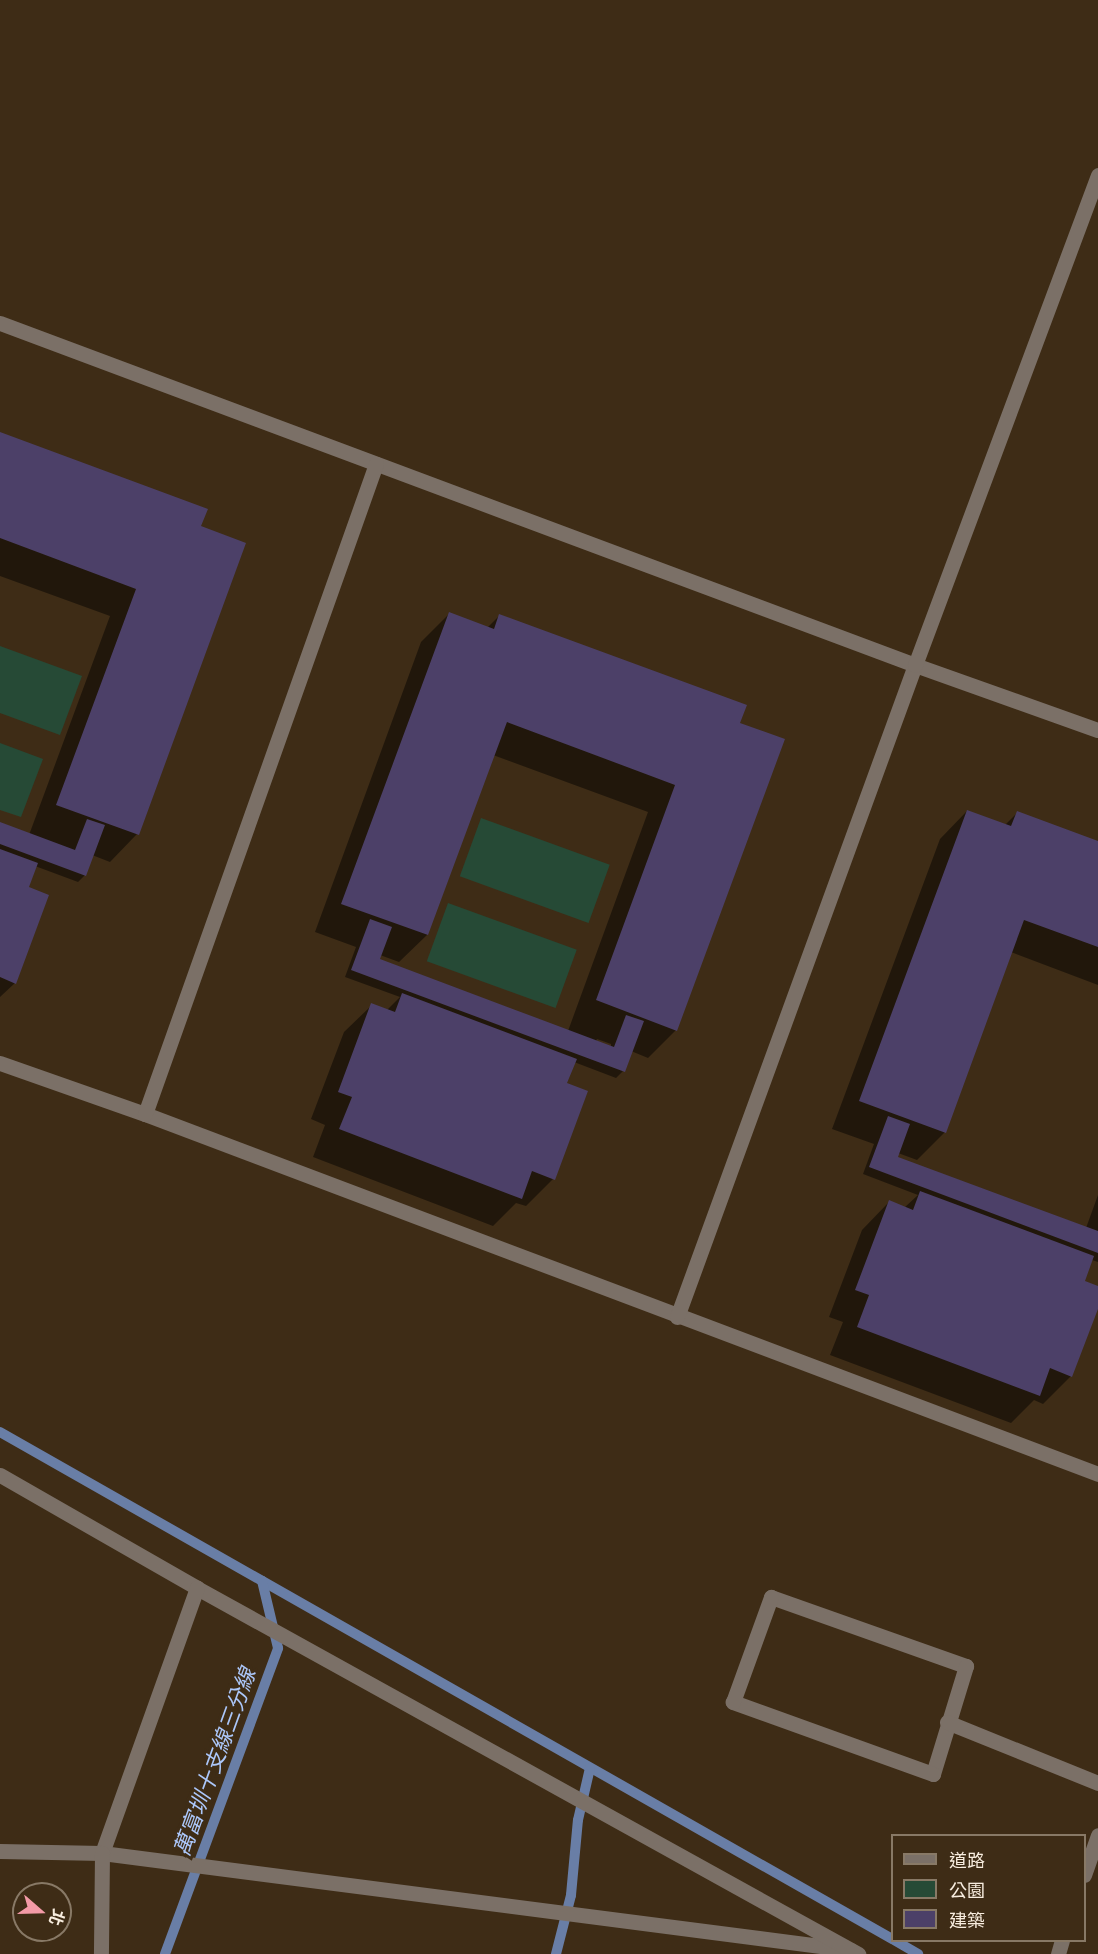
<!DOCTYPE html>
<meta charset="utf-8">
<style>
body{margin:0}
#map{position:relative;width:1098px;height:1954px;overflow:hidden;background:#3e2c16;font-family:"Asap Condensed","Noto Sans TC",sans-serif}
div>[style]{position:absolute}
.green>*{inset:0;background:#264a36;transform-origin:0 0}
.shadow>*{inset:0;background:#0007}
.stream>*{height:10px;margin:-5px;padding:0 5px;transform-origin:5px;border-radius:5px;background:#697ea6}
.building>*{inset:0;background:#4c4068}
.service>*{height:15px;margin:-7.5px;padding:0 7.5px;transform-origin:7.5px;border-radius:7.5px;background:#7b7067}
.minor>*{height:15px;margin:-7.5px;padding:0 7.5px;transform-origin:7.5px;border-radius:7.5px;background:#7b7067}
.tertiary>*{height:15px;margin:-7.5px;padding:0 7.5px;transform-origin:7.5px;border-radius:7.5px;background:#7b7067}
span{translate:-50% -50%;white-space:nowrap;text-align:center;line-height:1.15;-webkit-text-stroke:6px #3e2c16;paint-order:stroke}
.water-label{font-size:22px;color:#acc7fa;font-style:italic}
.legend{position:absolute;left:891px;top:1834px;width:195px;height:108px;box-sizing:border-box;background:#3e2c16;border:2px solid #887966;margin:0;padding:8px 10px;list-style:none;font-size:18px;color:#f8eddf}
.legend li{display:flex;align-items:center;gap:12px;height:30px}
.legend b{width:30px;border:2px solid #887966}
.north{position:absolute;left:12px;top:1882px;width:60px;height:60px;box-sizing:border-box;background:#3e2c16;border:2px solid #887966;border-radius:50%;rotate:110deg;font-size:16px;font-weight:700;line-height:24px;text-align:center;color:#f8eddf}
.north::after{content:'';display:block;margin:auto;width:21px;height:27px;background:#f39aa7;clip-path:polygon(50% 0,100% 100%,50% 72%,0 100%)}
</style>
<div id="map">
<div class="green">
<div style="clip-path:polygon(0 646px,82px 676px,60px 735px,0 713px)"></div>
<div style="clip-path:polygon(0 743px,43px 759px,21px 817px,0 810px)"></div>
<div style="left:481px;top:818px;width:137px;height:62px;rotate:20deg"></div>
<div style="left:448px;top:903px;width:137px;height:62px;rotate:20deg"></div>
</div>
<div class="shadow">
<div style="clip-path:polygon(0 434px,199px 527px,137px 834px,110px 862px,92px 855px,85px 875px,78px 882px,35px 866px,27px 888px,15px 983px,0 997px,0 824px,29px 835px,110px 616px,0 576px)"></div>
<div style="clip-path:polygon(evenodd,449px 614px,487px 628px,500px 615px,738px 723px,676px 1030px,648px 1058px,631px 1051px,623px 1071px,616px 1078px,574px 1062px,565px 1084px,553px 1179px,526px 1206px,516px 1203px,493px 1226px,313px 1157px,325px 1125px,311px 1119px,344px 1032px,372px 1005px,387px 1010px,400px 997px,345px 977px,356px 947px,315px 932px,421px 642px,449px 614px,493px 755px,648px 812px,568px 1031px,378px 960px,380px 955px,399px 962px,427px 935px,493px 755px,449px 614px,597px 1039px,611px 1044px,611px 1047px,596px 1041px,597px 1039px)"></div>
<div style="clip-path:polygon(967px 811px,1005px 825px,1017px 813px,1098px 842px,1098px 985px,1011px 952px,945px 1132px,917px 1160px,898px 1153px,896px 1158px,1086px 1228px,1098px 1195px,1098px 1262px,1092px 1260px,1083px 1282px,1098px 1287px,1098px 1305px,1071px 1376px,1043px 1404px,1034px 1400px,1011px 1423px,830px 1355px,843px 1322px,829px 1317px,862px 1230px,889px 1202px,904px 1208px,918px 1195px,863px 1174px,874px 1144px,832px 1129px,940px 839px)"></div>
</div>
<div class="stream">
<div style="left:0;top:1432px;width:1026px;rotate:29.61deg"></div>
<div style="left:894px;top:1940px;width:28px;rotate:30deg"></div>
<div style="left:165px;top:1954px;width:326px;rotate:-69.7deg"></div>
<div style="left:278px;top:1648px;width:69px;rotate:-103.4deg"></div>
<div style="left:556px;top:1954px;width:61px;rotate:-75.7deg"></div>
<div style="left:571px;top:1895px;width:75px;rotate:-84.7deg"></div>
<div style="left:578px;top:1820px;width:53px;rotate:-77deg"></div>
</div>
<div class="building">
<div style="clip-path:polygon(0 432px,208px 509px,201px 526px,246px 543px,139px 835px,56px 805px,136px 589px,0 538px)"></div>
<div style="clip-path:polygon(449px 612px,494px 629px,499px 614px,747px 705px,740px 723px,785px 739px,677px 1031px,596px 1000px,675px 785px,507px 722px,428px 935px,341px 904px)"></div>
<div style="clip-path:polygon(967px 810px,1011px 826px,1017px 811px,1098px 841px,1098px 947px,1024px 920px,946px 1133px,859px 1101px)"></div>
<div style="clip-path:polygon(87px 819px,105px 825px,86px 876px,0 844px,0 822px,75px 850px)"></div>
<div style="clip-path:polygon(0 849px,38px 863px,29px 887px,49px 895px,16px 984px,0 977px)"></div>
<div style="clip-path:polygon(370px 919px,392px 927px,380px 959px,614px 1047px,626px 1015px,644px 1021px,625px 1072px,351px 970px)"></div>
<div style="clip-path:polygon(402px 993px,577px 1059px,567px 1083px,588px 1091px,555px 1180px,532px 1171px,522px 1199px,339px 1129px,352px 1097px,338px 1092px,371px 1003px,395px 1012px)"></div>
<div style="clip-path:polygon(888px 1116px,910px 1124px,898px 1157px,1098px 1231px,1098px 1253px,869px 1167px)"></div>
<div style="clip-path:polygon(920px 1191px,1094px 1256px,1085px 1281px,1098px 1286px,1098px 1309px,1072px 1377px,1050px 1368px,1040px 1396px,857px 1327px,869px 1295px,855px 1290px,889px 1200px,913px 1210px)"></div>
</div>
<div class="service">
<div style="left:0;top:323px;width:977px;rotate:20.49deg"></div>
<div style="left:915px;top:665px;width:194px;rotate:19.6deg"></div>
<div style="left:0;top:1063px;width:154px;rotate:19.4deg"></div>
<div style="left:145px;top:1114px;width:1019px;rotate:20.69deg"></div>
<div style="left:145px;top:1114px;width:690px;rotate:-70.44deg"></div>
<div style="left:677px;top:1317px;width:694px;rotate:-69.95deg"></div>
<div style="left:915px;top:665px;width:523px;rotate:-69.52deg"></div>
<div style="left:771px;top:1597px;width:207px;rotate:19.5deg"></div>
<div style="left:966px;top:1666px;width:113px;rotate:107deg"></div>
<div style="left:933px;top:1774px;width:213px;rotate:-160.2deg"></div>
<div style="left:733px;top:1702px;width:112px;rotate:-70.1deg"></div>
<div style="left:947px;top:1722px;width:163px;rotate:22deg"></div>
<div style="left:102px;top:1853px;width:755px;rotate:7.38deg"></div>
<div style="left:1084px;top:1875px;width:42px;rotate:-70.7deg"></div>
<div style="left:1058px;top:1954px;width:15px;rotate:-74deg"></div>
</div>
<div class="minor">
<div style="left:0;top:1475px;width:227px;rotate:29.8deg"></div>
<div style="left:197px;top:1588px;width:756px;rotate:28.97deg"></div>
<div style="left:102px;top:1853px;width:282px;rotate:-70.3deg"></div>
</div>
<div class="tertiary">
<div style="left:0;top:1851px;width:102px;rotate:1.1deg"></div>
<div style="left:102px;top:1853px;width:101px;rotate:90.6deg"></div>
</div>
<div class="water-label">
<span style="left:215px;top:1762px;rotate:-70deg">萬富圳十支線三分線</span>
</div>
<ul class="legend">
<li><b style="height:8px;background:#7b7067"></b>道路</li>
<li><b style="height:16px;background:#264a36"></b>公園</li>
<li><b style="height:16px;background:#4c4068"></b>建築</li>
</ul>
<div class="north">北</div>
</div>
